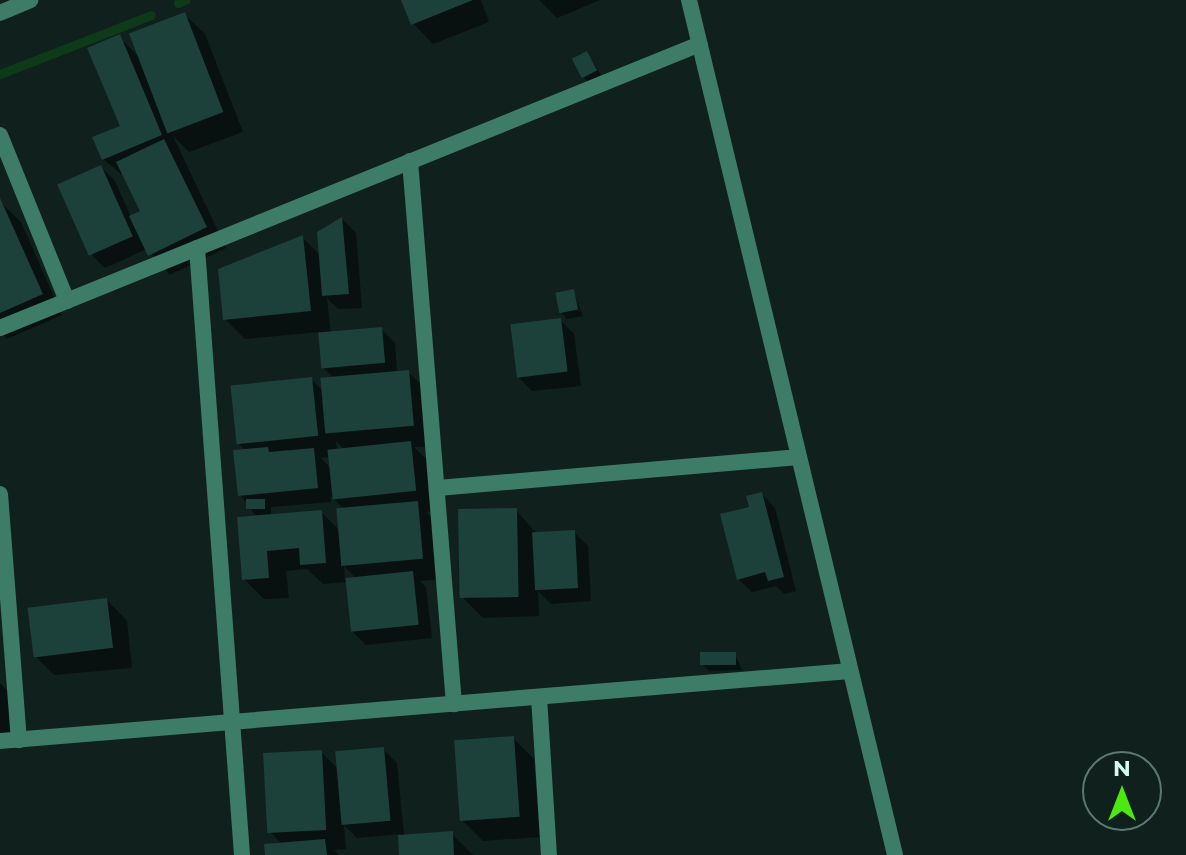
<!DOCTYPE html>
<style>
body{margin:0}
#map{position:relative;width:1186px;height:855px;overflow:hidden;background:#0f201d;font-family:Montserrat,sans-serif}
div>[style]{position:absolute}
.shadow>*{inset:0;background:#0007}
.stream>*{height:9px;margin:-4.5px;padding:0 4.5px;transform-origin:4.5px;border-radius:4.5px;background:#0d3b19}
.building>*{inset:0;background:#1c403a;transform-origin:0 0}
.minor>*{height:16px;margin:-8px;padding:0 8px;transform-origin:8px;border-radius:8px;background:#3d7c67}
span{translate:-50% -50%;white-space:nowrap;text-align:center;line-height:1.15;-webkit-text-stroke:6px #0f201d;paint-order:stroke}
.north{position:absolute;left:1082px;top:751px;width:80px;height:80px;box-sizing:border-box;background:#0f201d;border:2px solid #5d7872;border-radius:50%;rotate:0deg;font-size:22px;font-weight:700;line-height:32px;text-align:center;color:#d1fcf1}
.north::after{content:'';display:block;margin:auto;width:28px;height:36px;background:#4ce910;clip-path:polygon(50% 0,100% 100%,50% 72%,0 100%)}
</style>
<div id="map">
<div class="shadow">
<div style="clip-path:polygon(404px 0,481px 0,489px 22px,433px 44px,413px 23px)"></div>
<div style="clip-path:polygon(539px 0,600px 0,557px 18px)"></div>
<div style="clip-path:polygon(184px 14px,205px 34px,243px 132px,189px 152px,173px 136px,226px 248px,170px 275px,147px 249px,105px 268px,91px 254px,101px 167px,115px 181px,131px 217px,142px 212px,126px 178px,103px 159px,123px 127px,119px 37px,140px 58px)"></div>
<div style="clip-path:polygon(587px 53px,602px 77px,590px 83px,583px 77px)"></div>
<div style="clip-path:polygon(0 202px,21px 222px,62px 315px,7px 339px,0 331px)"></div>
<div style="clip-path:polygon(evenodd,342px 219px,356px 233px,362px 308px,338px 309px,327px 298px,331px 333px,381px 329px,395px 343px,397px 373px,408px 372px,429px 392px,433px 446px,414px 447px,431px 464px,436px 511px,426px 512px,438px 523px,442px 579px,420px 581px,426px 587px,432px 638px,366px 645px,352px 631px,348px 582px,323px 584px,307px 569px,286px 571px,289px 598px,264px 599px,244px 579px,257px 517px,240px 495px,247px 452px,238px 443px,311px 379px,323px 391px,334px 378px,322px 367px,320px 332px,245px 339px,225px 319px,303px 238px,321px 256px,342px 219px,336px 441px,344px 449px,337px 450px,336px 441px,342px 219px,329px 457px,330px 467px,321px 458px,329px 457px,342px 219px,330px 495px,344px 509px,340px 531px,321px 512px,271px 516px,271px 507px,331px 502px,330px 495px,342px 219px,344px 566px,357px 579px,345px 580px,344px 566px)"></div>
<div style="clip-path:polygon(573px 291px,583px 316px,567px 319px,561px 313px)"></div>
<div style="clip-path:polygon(560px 320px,574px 334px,581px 386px,532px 391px,519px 378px)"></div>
<div style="clip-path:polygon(762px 494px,775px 508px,796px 591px,784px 594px,776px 586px,752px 592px,738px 579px,751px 508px)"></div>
<div style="clip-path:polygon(516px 510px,537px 534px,574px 532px,588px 546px,591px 601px,551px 604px,538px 591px,539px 616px,483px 618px,462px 597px)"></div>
<div style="clip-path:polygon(107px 600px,127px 621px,132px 668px,54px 675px,34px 655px)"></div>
<div style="clip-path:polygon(735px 654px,742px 670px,709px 671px,702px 664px)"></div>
<div style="clip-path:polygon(0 683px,10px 694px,14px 748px,0 749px)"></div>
<div style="clip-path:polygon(513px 738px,534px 759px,540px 837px,483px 841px,462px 820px)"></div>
<div style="clip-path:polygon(383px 749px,397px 763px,404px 836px,452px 834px,473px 855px,401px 855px,400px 834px,357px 838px,344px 825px,346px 849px,334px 850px,339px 855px,267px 855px,282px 844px,270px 832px,321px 752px,339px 770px)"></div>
</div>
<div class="stream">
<div style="left:178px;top:3px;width:8px;rotate:-23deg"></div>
<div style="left:0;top:74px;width:162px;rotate:-21.3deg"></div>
</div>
<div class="building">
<div style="clip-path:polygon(401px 0,473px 0,411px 25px)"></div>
<div style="left:185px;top:12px;width:107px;height:60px;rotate:69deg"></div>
<div style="clip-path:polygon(120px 34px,162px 135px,102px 160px,92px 137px,120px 126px,87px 48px)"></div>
<div style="left:587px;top:51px;width:22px;height:17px;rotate:63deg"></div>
<div style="clip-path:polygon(164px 139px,207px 227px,148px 256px,129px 216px,140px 211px,116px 162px)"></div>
<div style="left:101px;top:165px;width:78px;height:48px;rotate:66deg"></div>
<div style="clip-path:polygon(0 198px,43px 294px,0 313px)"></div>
<div style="clip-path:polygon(342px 217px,349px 294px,322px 296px,317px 232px)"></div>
<div style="clip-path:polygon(303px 235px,311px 311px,223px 320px,218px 269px)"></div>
<div style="left:574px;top:289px;width:21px;height:19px;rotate:79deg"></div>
<div style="left:561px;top:318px;width:54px;height:51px;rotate:83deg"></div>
<div style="left:382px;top:327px;width:36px;height:64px;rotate:85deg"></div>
<div style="left:409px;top:370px;width:56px;height:89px;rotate:85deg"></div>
<div style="left:312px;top:377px;width:59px;height:82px;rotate:84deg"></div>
<div style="left:411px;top:441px;width:50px;height:84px;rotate:84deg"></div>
<div style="clip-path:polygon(268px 447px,269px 452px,314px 448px,318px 488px,238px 496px,233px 450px)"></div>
<div style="clip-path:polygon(762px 492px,784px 577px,768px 581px,765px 572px,737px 580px,720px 514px,749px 507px,746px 496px)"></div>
<div style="left:265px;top:499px;width:10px;height:19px;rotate:90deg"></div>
<div style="left:418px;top:501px;width:58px;height:82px;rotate:85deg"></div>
<div style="left:517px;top:508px;width:89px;height:59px;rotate:89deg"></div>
<div style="clip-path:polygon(322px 510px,326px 563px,300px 565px,299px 548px,267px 551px,269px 578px,242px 580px,237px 517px)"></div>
<div style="left:575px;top:530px;width:58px;height:43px;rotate:87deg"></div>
<div style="left:413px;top:571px;width:54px;height:68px;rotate:84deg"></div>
<div style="left:107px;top:598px;width:50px;height:80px;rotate:83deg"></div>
<div style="left:700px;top:652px;width:36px;height:13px"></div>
<div style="left:514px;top:736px;width:81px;height:60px;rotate:86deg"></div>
<div style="left:384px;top:747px;width:74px;height:49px;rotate:85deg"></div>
<div style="left:322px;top:750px;width:80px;height:59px;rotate:87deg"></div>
<div style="clip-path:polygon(453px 831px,454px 855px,399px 855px,398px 835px)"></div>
<div style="clip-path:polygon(325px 839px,327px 855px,265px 855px,264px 844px)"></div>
</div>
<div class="minor">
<div style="left:689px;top:0;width:879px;rotate:76.45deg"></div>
<div style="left:0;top:13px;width:33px;rotate:-23deg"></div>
<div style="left:0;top:135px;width:179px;rotate:68deg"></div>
<div style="left:410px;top:161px;width:545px;rotate:85.37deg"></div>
<div style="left:197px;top:248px;width:609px;rotate:85.76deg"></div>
<div style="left:0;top:328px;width:755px;rotate:-22.08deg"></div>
<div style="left:438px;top:488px;width:362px;rotate:-4.9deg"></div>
<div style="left:0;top:494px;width:247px;rotate:85.6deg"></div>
<div style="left:539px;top:697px;width:158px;rotate:86.4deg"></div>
<div style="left:0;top:741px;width:853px;rotate:-4.71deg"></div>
</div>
<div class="north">N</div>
</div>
